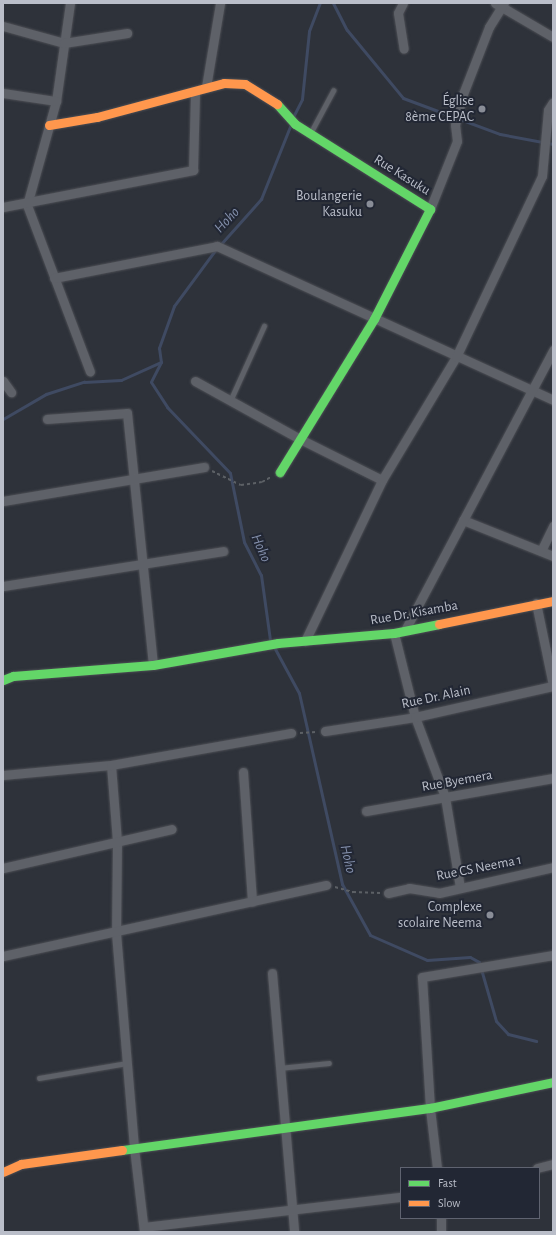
<!DOCTYPE html>
<meta charset="utf-8">
<style>
body{margin:0}
#map{position:relative;width:556px;height:1235px;overflow:hidden;background:#2e323a;font-family:"Alegreya Sans",sans-serif}
div>[style]{position:absolute}
.stream>*{height:3px;margin:-1.5px;padding:0 1.5px;transform-origin:1.5px;border-radius:1.5px;background:#3f4a62}
.path>*{height:2px;margin-top:-1px;transform-origin:0;background:repeating-linear-gradient(90deg,#5c6065 0 3px,transparent 0 6px)}
.roads{filter:drop-shadow(0 0 1px #4c4e54) drop-shadow(0 0 1px #4c4e54)}
.lane>*{height:4.5px;margin:-2.25px;padding:0 2.25px;transform-origin:2.25px;border-radius:2.25px;background:#5e6168}
.street>*{height:9px;margin:-4.5px;padding:0 4.5px;transform-origin:4.5px;border-radius:4.5px;background:#5e6168}
.fast>*{height:9px;margin:-4.5px;padding:0 4.5px;transform-origin:4.5px;border-radius:4.5px;background:#63d668}
.slow>*{height:9px;margin:-4.5px;padding:0 4.5px;transform-origin:4.5px;border-radius:4.5px;background:#ff974d}
.dots>*{width:11px;height:11px;translate:-50% -50%;box-sizing:border-box;border:2px solid #222734;border-radius:50%}
span{translate:-50% -50%;white-space:nowrap;text-align:center;line-height:1.15;-webkit-text-stroke:4px #222734;paint-order:stroke}
.poi-label{font-size:14px;color:#babec9}
.right{translate:-100% -50%;text-align:right}
.street-label{font-size:14px;color:#babec9}
.water-label{font-size:15px;color:#8591ad;font-style:italic}
.frame{position:absolute;inset:0;border:4px solid #babec9;pointer-events:none}
.legend{position:absolute;left:400px;top:1167px;width:140px;height:52px;box-sizing:border-box;background:#222734;border:1px solid #5f6370;margin:0;padding:5px 7px;list-style:none;font-size:12px;color:#babec9}
.legend li{display:flex;align-items:center;gap:8px;height:20px}
.legend b{width:20px;border:1px solid #5f6370}
</style>
<div id="map">
<div class="stream">
<div style="left:333px;top:3px;width:30px;rotate:63deg"></div>
<div style="left:347px;top:30px;width:88px;rotate:50.5deg"></div>
<div style="left:403px;top:98px;width:103px;rotate:20.4deg"></div>
<div style="left:500px;top:134px;width:54px;rotate:10.7deg"></div>
<div style="left:293px;top:117px;width:20px;rotate:-63deg"></div>
<div style="left:302px;top:99px;width:68px;rotate:-84.1deg"></div>
<div style="left:309px;top:31px;width:30px;rotate:-69deg"></div>
<div style="left:220px;top:245px;width:62px;rotate:-48.3deg"></div>
<div style="left:261px;top:199px;width:81px;rotate:-68.2deg"></div>
<div style="left:216px;top:249px;width:71px;rotate:126.4deg"></div>
<div style="left:174px;top:306px;width:45px;rotate:109.7deg"></div>
<div style="left:159px;top:348px;width:14px;rotate:82deg"></div>
<div style="left:161px;top:362px;width:22px;rotate:117deg"></div>
<div style="left:151px;top:382px;width:30px;rotate:57deg"></div>
<div style="left:167px;top:407px;width:91px;rotate:46.3deg"></div>
<div style="left:230px;top:473px;width:70px;rotate:78.5deg"></div>
<div style="left:244px;top:542px;width:37px;rotate:63deg"></div>
<div style="left:261px;top:575px;width:66px;rotate:82.1deg"></div>
<div style="left:3px;top:419px;width:50px;rotate:-30.2deg"></div>
<div style="left:46px;top:394px;width:40px;rotate:-18deg"></div>
<div style="left:84px;top:382px;width:37px;rotate:-3deg"></div>
<div style="left:121px;top:380px;width:44px;rotate:-24.2deg"></div>
<div style="left:274px;top:647px;width:52px;rotate:61.5deg"></div>
<div style="left:299px;top:693px;width:196px;rotate:77.3deg"></div>
<div style="left:342px;top:884px;width:58px;rotate:61.2deg"></div>
<div style="left:370px;top:935px;width:62px;rotate:23.7deg"></div>
<div style="left:427px;top:960px;width:43px;rotate:-4deg"></div>
<div style="left:470px;top:957px;width:10px;rotate:29deg"></div>
<div style="left:479px;top:962px;width:61px;rotate:73.9deg"></div>
<div style="left:496px;top:1021px;width:18px;rotate:47deg"></div>
<div style="left:508px;top:1034px;width:29px;rotate:14deg"></div>
</div>
<div class="path">
<div style="left:212px;top:471px;width:32px;rotate:26deg"></div>
<div style="left:241px;top:485px;width:21px;rotate:-8deg"></div>
<div style="left:262px;top:482px;width:10px;rotate:-29deg"></div>
<div style="left:300px;top:733px;width:16px;rotate:-4deg"></div>
<div style="left:335px;top:887px;width:19px;rotate:16deg"></div>
<div style="left:353px;top:892px;width:27px;rotate:2deg"></div>
</div>
<div class="roads">
<div class="lane">
<div style="left:311px;top:132px;width:47px;rotate:-61.8deg"></div>
<div style="left:231px;top:399px;width:80px;rotate:-65.7deg"></div>
<div style="left:279px;top:1068px;width:50px;rotate:-5.7deg"></div>
<div style="left:39px;top:1078px;width:89px;rotate:-9.7deg"></div>
</div>
<div class="street">
<div style="left:70px;top:3px;width:99px;rotate:98.1deg"></div>
<div style="left:56px;top:101px;width:108px;rotate:105.6deg"></div>
<div style="left:27px;top:205px;width:178px;rotate:69.3deg"></div>
<div style="left:403px;top:3px;width:11px;rotate:117deg"></div>
<div style="left:398px;top:13px;width:36px;rotate:81deg"></div>
<div style="left:495px;top:3px;width:67px;rotate:30.4deg"></div>
<div style="left:3px;top:26px;width:63px;rotate:15.6deg"></div>
<div style="left:64px;top:43px;width:64px;rotate:-9deg"></div>
<div style="left:206px;top:87px;width:85px;rotate:-80.5deg"></div>
<div style="left:3px;top:93px;width:54px;rotate:8.6deg"></div>
<div style="left:3px;top:207px;width:194px;rotate:-11deg"></div>
<div style="left:193px;top:170px;width:79px;rotate:-88.5deg"></div>
<div style="left:430px;top:209px;width:73px;rotate:-68.3deg"></div>
<div style="left:457px;top:141px;width:16px;rotate:-97deg"></div>
<div style="left:455px;top:125px;width:32px;rotate:-76deg"></div>
<div style="left:463px;top:94px;width:72px;rotate:-68.8deg"></div>
<div style="left:489px;top:27px;width:28px;rotate:-58deg"></div>
<div style="left:54px;top:278px;width:166px;rotate:-11.1deg"></div>
<div style="left:217px;top:246px;width:370px;rotate:24.6deg"></div>
<div style="left:3px;top:381px;width:14px;rotate:54deg"></div>
<div style="left:195px;top:381px;width:122px;rotate:28.9deg"></div>
<div style="left:302px;top:440px;width:89px;rotate:26.6deg"></div>
<div style="left:47px;top:419px;width:80px;rotate:-4.3deg"></div>
<div style="left:127px;top:413px;width:253px;rotate:84.1deg"></div>
<div style="left:3px;top:501px;width:204px;rotate:-9.6deg"></div>
<div style="left:463px;top:520px;width:97px;rotate:21.8deg"></div>
<div style="left:541px;top:551px;width:28px;rotate:-64deg"></div>
<div style="left:3px;top:586px;width:223px;rotate:-9deg"></div>
<div style="left:536px;top:603px;width:84px;rotate:78.3deg"></div>
<div style="left:405px;top:630px;width:317px;rotate:-62.1deg"></div>
<div style="left:394px;top:633px;width:87px;rotate:76deg"></div>
<div style="left:415px;top:717px;width:85px;rotate:69.4deg"></div>
<div style="left:445px;top:797px;width:92px;rotate:80.6deg"></div>
<div style="left:305px;top:641px;width:178px;rotate:-64.4deg"></div>
<div style="left:382px;top:480px;width:144px;rotate:-59deg"></div>
<div style="left:456px;top:357px;width:200px;rotate:-64.6deg"></div>
<div style="left:542px;top:176px;width:66px;rotate:-84.8deg"></div>
<div style="left:548px;top:110px;width:9px;rotate:-58deg"></div>
<div style="left:325px;top:731px;width:91px;rotate:-8.8deg"></div>
<div style="left:415px;top:717px;width:141px;rotate:-12.7deg"></div>
<div style="left:111px;top:765px;width:77px;rotate:85.5deg"></div>
<div style="left:117px;top:842px;width:91px;rotate:90.6deg"></div>
<div style="left:116px;top:933px;width:216px;rotate:85.2deg"></div>
<div style="left:134px;top:1148px;width:85px;rotate:83.2deg"></div>
<div style="left:243px;top:772px;width:130px;rotate:86deg"></div>
<div style="left:3px;top:775px;width:108px;rotate:-5.3deg"></div>
<div style="left:111px;top:765px;width:183px;rotate:-10.1deg"></div>
<div style="left:366px;top:811px;width:190px;rotate:-10deg"></div>
<div style="left:3px;top:868px;width:173px;rotate:-13deg"></div>
<div style="left:388px;top:893px;width:22px;rotate:-13deg"></div>
<div style="left:409px;top:888px;width:30px;rotate:9deg"></div>
<div style="left:439px;top:893px;width:117px;rotate:-12.8deg"></div>
<div style="left:3px;top:956px;width:331px;rotate:-12.4deg"></div>
<div style="left:272px;top:973px;width:260px;rotate:85.1deg"></div>
<div style="left:437px;top:1168px;width:60px;rotate:-96.7deg"></div>
<div style="left:430px;top:1108px;width:131px;rotate:-93.5deg"></div>
<div style="left:422px;top:977px;width:133px;rotate:-9.5deg"></div>
<div style="left:537px;top:1168px;width:16px;rotate:-14deg"></div>
<div style="left:441px;top:1218px;width:14px;rotate:90deg"></div>
<div style="left:144px;top:1227px;width:259px;rotate:-6.7deg"></div>
</div>
<div class="fast">
<div style="left:277px;top:104px;width:27px;rotate:48deg"></div>
<div style="left:295px;top:124px;width:160px;rotate:32.2deg"></div>
<div style="left:430px;top:209px;width:123px;rotate:117deg"></div>
<div style="left:374px;top:319px;width:180px;rotate:121.6deg"></div>
<div style="left:3px;top:680px;width:11px;rotate:-22deg"></div>
<div style="left:13px;top:676px;width:140px;rotate:-4.5deg"></div>
<div style="left:153px;top:665px;width:127px;rotate:-10deg"></div>
<div style="left:278px;top:643px;width:116px;rotate:-4.9deg"></div>
<div style="left:394px;top:633px;width:46px;rotate:-11.3deg"></div>
<div style="left:122px;top:1150px;width:311px;rotate:-7.8deg"></div>
<div style="left:430px;top:1108px;width:126px;rotate:-11.9deg"></div>
</div>
<div class="slow">
<div style="left:49px;top:125px;width:49px;rotate:-9.5deg"></div>
<div style="left:97px;top:117px;width:131px;rotate:-15deg"></div>
<div style="left:224px;top:83px;width:21px;rotate:3deg"></div>
<div style="left:245px;top:84px;width:38px;rotate:32deg"></div>
<div style="left:439px;top:624px;width:116px;rotate:-11.4deg"></div>
<div style="left:3px;top:1172px;width:20px;rotate:-24deg"></div>
<div style="left:21px;top:1164px;width:102px;rotate:-7.9deg"></div>
</div>
</div>
<div class="dots">
<div style="left:482px;top:109px;background:#898d97"></div>
<div style="left:370px;top:204px;background:#898d97"></div>
<div style="left:490px;top:915px;background:#898d97"></div>
</div>
<div class="poi-label">
<span class="right" style="left:474px;top:109px">Église<br>8ème CEPAC</span>
<span class="right" style="left:362px;top:204px">Boulangerie<br>Kasuku</span>
<span class="right" style="left:482px;top:915px">Complexe<br>scolaire Neema</span>
</div>
<div class="street-label">
<span style="left:402px;top:175px;rotate:32deg">Rue Kasuku</span>
<span style="left:414px;top:613px;rotate:-10deg">Rue Dr. Kisamba</span>
<span style="left:436px;top:697px;rotate:-12deg">Rue Dr. Alain</span>
<span style="left:457px;top:781px;rotate:-10deg">Rue Byemera</span>
<span style="left:479px;top:868px;rotate:-11deg">Rue CS Neema 1</span>
</div>
<div class="water-label">
<span style="left:227px;top:220px;rotate:-47deg">Hoho</span>
<span style="left:261px;top:548px;rotate:67deg">Hoho</span>
<span style="left:348px;top:859px;rotate:77deg">Hoho</span>
</div>
<div class="frame"></div>
<ul class="legend">
<li><b style="height:5px;background:#63d668"></b>Fast</li>
<li><b style="height:5px;background:#ff974d"></b>Slow</li>
</ul>
</div>
